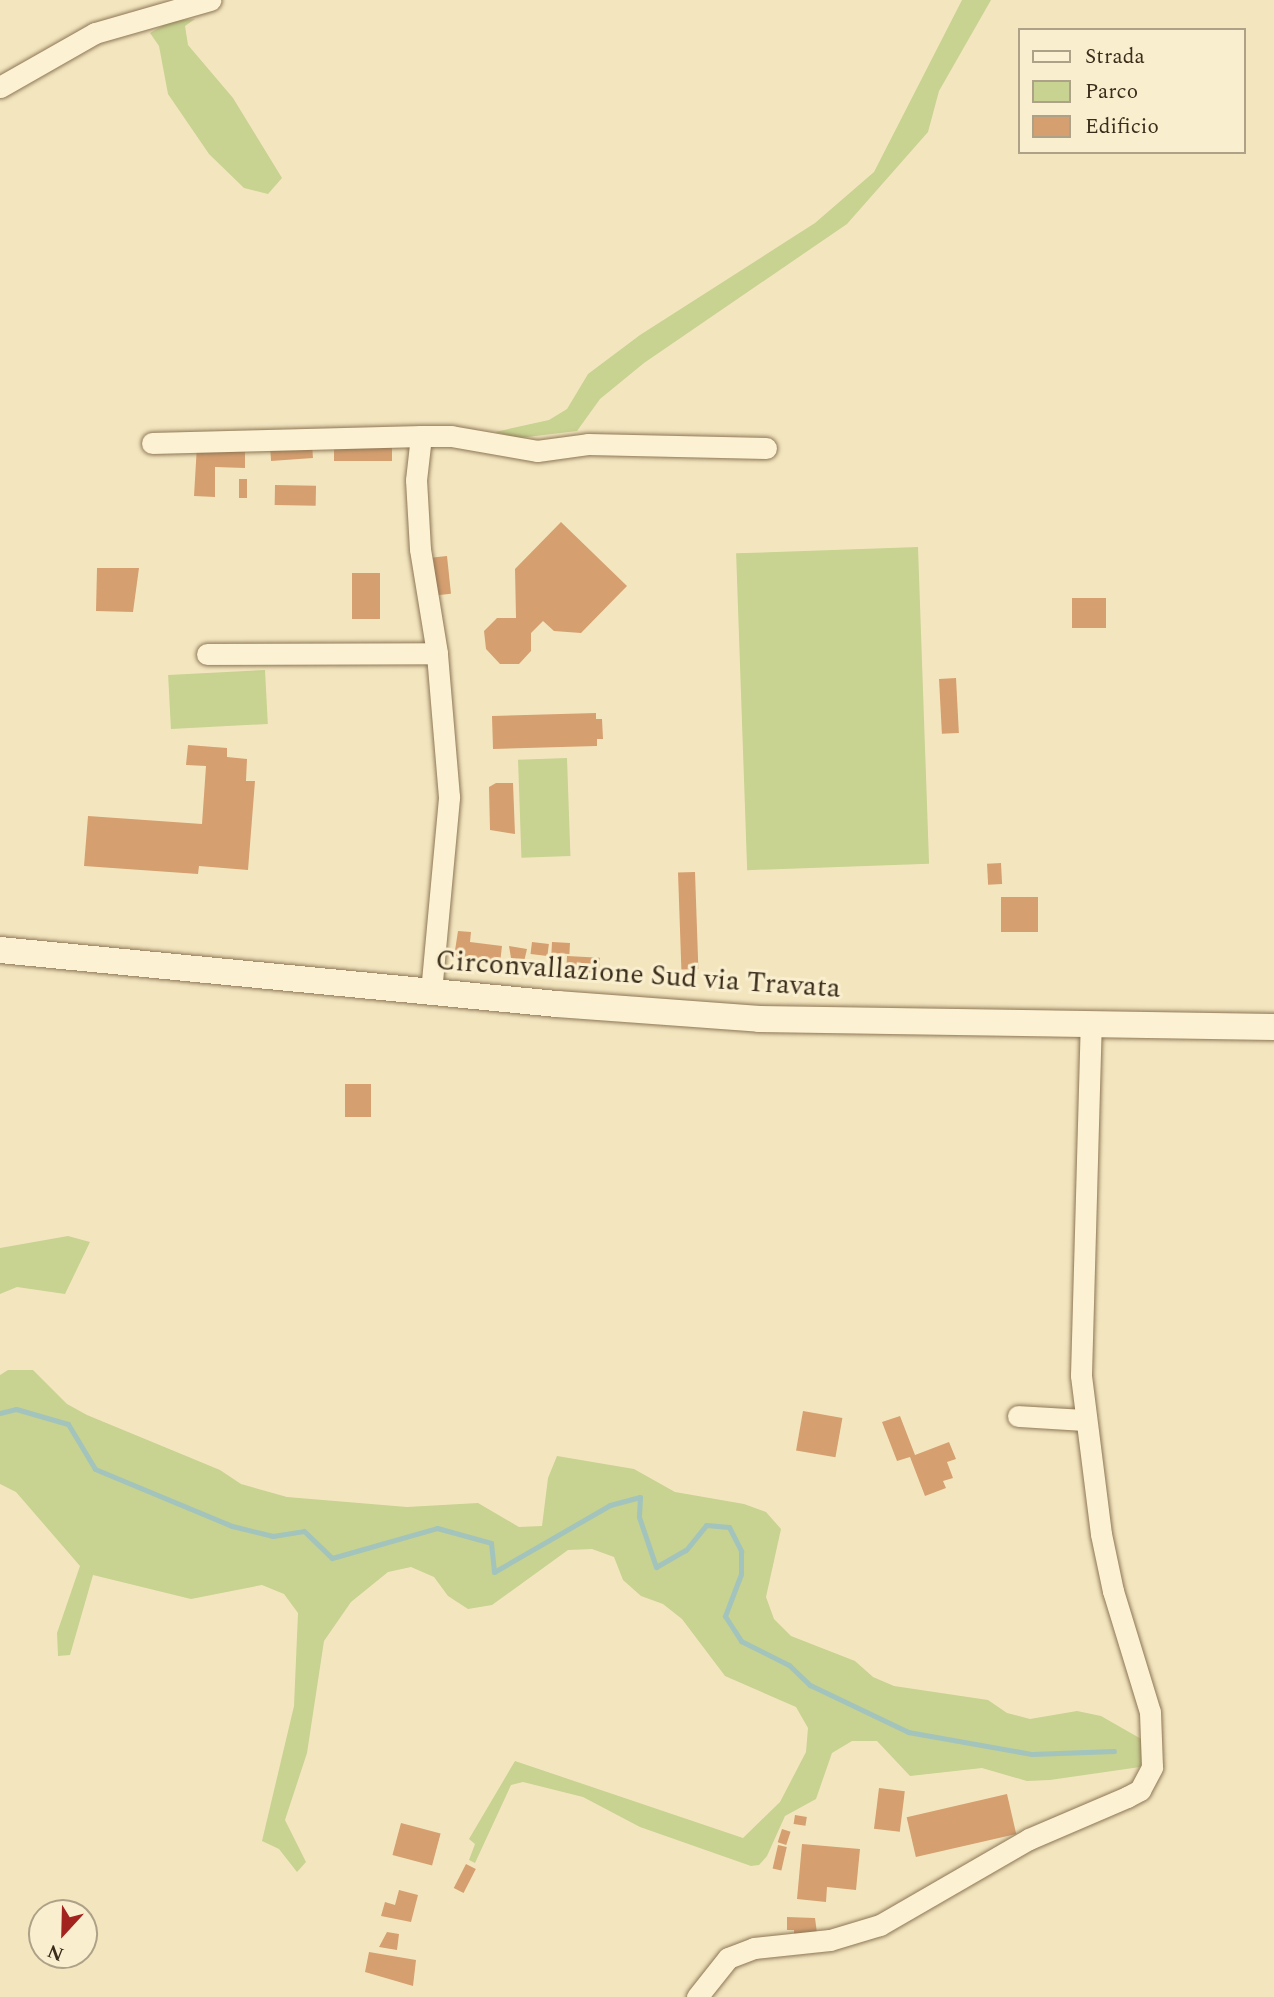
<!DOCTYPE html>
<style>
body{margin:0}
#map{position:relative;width:1274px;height:1997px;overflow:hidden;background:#f3e6bf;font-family:Spectral,serif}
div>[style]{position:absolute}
.green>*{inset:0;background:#c8d291;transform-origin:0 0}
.stream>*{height:5px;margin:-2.5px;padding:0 2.5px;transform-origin:2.5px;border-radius:2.5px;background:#a2c4bc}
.building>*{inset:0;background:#d59f70;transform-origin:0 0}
.roads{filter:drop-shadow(0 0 2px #8d7655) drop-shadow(0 0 2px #8d7655)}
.minor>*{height:21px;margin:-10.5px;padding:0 10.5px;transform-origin:10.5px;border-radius:10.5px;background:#fcf2d3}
.tertiary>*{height:26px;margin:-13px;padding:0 13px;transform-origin:13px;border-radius:13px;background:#fcf2d3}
span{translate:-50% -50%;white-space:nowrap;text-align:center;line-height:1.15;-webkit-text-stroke:6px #f9efcf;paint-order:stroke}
.street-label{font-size:28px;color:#3b2c1b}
.legend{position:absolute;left:1018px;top:28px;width:228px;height:126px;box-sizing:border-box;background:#f9efcf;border:2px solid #ada187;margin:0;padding:9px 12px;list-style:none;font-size:21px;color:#3b2c1b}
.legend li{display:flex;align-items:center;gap:14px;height:35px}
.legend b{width:35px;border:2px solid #ada187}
.north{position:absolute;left:28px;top:1899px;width:70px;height:70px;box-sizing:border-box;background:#f9efcf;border:2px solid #ada187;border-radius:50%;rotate:202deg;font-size:19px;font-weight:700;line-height:28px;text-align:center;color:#3b2c1b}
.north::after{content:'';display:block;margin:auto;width:24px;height:32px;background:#a3231e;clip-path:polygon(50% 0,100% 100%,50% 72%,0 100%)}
</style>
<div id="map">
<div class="green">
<div style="clip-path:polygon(962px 0,991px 0,939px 91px,928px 132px,847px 224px,644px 363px,600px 399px,577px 431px,519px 438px,495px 432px,549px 420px,567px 409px,588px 374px,640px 335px,815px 223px,874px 172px)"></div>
<div style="clip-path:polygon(195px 19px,185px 26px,188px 45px,233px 98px,282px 178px,268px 194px,244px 188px,209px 154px,168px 94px,159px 46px,150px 33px,171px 21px)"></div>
<div style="left:918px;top:547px;width:317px;height:182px;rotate:88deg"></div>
<div style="left:265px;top:670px;width:54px;height:97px;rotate:87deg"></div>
<div style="left:567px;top:758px;width:98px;height:49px;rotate:88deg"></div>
<div style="clip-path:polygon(68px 1236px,90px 1242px,65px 1294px,17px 1287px,0 1294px,0 1248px)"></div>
<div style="clip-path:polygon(8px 1370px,33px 1370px,67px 1404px,87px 1415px,220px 1470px,241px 1484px,287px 1497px,407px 1507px,478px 1503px,519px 1527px,542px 1526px,548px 1478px,557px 1456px,634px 1469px,675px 1492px,744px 1504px,766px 1512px,781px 1529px,766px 1597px,774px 1619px,791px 1636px,855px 1661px,873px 1677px,894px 1686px,988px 1700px,1007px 1713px,1030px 1719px,1077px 1711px,1101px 1716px,1143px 1740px,1146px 1756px,1140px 1767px,1050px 1780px,1027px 1781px,982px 1768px,910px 1776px,877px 1741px,852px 1741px,832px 1753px,816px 1799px,785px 1816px,767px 1856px,759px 1865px,751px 1866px,640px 1827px,583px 1797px,523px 1782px,511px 1785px,475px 1863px,469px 1860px,475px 1844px,469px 1839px,515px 1761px,743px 1838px,780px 1802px,806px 1752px,808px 1728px,796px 1707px,725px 1676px,682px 1619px,663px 1604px,641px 1596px,623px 1580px,614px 1557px,592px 1549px,568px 1550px,492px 1605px,468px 1609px,448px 1596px,434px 1577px,411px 1567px,388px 1572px,351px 1602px,324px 1641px,307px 1753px,285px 1820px,306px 1862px,297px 1872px,279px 1849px,262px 1841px,294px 1706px,298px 1613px,284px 1594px,262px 1585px,191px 1599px,93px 1575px,70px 1655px,58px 1656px,57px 1633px,80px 1566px,16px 1492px,0 1484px,0 1375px)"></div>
</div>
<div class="stream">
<div style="left:0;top:1413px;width:16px;rotate:-14deg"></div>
<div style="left:16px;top:1409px;width:54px;rotate:16.1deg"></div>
<div style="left:68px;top:1424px;width:52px;rotate:59deg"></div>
<div style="left:95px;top:1469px;width:148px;rotate:22.6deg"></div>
<div style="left:232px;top:1526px;width:42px;rotate:13.7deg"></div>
<div style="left:273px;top:1536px;width:31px;rotate:-9deg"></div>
<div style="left:304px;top:1531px;width:39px;rotate:44deg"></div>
<div style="left:332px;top:1558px;width:109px;rotate:-15.9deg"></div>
<div style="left:437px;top:1528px;width:56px;rotate:15.5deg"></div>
<div style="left:491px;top:1543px;width:29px;rotate:84deg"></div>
<div style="left:494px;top:1572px;width:134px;rotate:-30deg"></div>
<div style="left:610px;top:1505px;width:31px;rotate:-15deg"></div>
<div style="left:640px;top:1497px;width:20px;rotate:93deg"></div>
<div style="left:639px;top:1517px;width:53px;rotate:71.2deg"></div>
<div style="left:656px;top:1567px;width:34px;rotate:-30deg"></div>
<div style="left:686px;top:1550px;width:32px;rotate:-51deg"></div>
<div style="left:706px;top:1525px;width:23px;rotate:5deg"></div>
<div style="left:729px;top:1527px;width:27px;rotate:63deg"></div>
<div style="left:741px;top:1551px;width:23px;rotate:90deg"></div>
<div style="left:741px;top:1574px;width:45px;rotate:110.9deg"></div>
<div style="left:725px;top:1616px;width:30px;rotate:57deg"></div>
<div style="left:741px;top:1641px;width:54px;rotate:26.6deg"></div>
<div style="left:789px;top:1665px;width:29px;rotate:44deg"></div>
<div style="left:810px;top:1685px;width:109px;rotate:25.6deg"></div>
<div style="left:908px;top:1732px;width:126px;rotate:10.1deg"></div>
<div style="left:1032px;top:1754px;width:82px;rotate:-2.1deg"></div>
</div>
<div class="building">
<div style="left:392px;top:443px;width:18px;height:58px;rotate:90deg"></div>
<div style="left:312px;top:444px;width:14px;height:42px;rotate:86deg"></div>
<div style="clip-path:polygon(197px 445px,245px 446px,245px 468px,215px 467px,215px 497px,194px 496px)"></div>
<div style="left:239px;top:479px;width:8px;height:19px"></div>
<div style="left:275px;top:485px;width:41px;height:20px;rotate:1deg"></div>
<div style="clip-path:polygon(561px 522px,627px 586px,581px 633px,554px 631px,543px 621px,531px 633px,531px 651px,519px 664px,500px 664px,486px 649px,484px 631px,497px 618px,516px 618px,515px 569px)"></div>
<div style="left:447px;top:556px;width:38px;height:14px;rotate:84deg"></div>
<div style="clip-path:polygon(97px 568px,139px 568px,133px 612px,96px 611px)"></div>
<div style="left:352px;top:573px;width:28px;height:46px"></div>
<div style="left:1072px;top:598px;width:34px;height:30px"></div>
<div style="left:956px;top:678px;width:55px;height:17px;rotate:87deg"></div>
<div style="clip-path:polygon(596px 713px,596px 719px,602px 719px,603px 739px,597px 739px,597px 746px,493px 749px,492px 716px)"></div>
<div style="clip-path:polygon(188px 745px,227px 748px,227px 757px,247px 759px,246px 781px,255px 781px,248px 870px,199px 866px,198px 874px,84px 866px,88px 816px,202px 824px,206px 766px,186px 765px)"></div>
<div style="clip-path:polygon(496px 783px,513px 783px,515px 834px,490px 830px,489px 787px)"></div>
<div style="left:1001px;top:863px;width:21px;height:14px;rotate:87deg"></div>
<div style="left:695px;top:872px;width:97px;height:17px;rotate:88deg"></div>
<div style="left:1001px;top:897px;width:37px;height:35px"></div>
<div style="clip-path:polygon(458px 931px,471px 932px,470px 942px,502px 946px,500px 963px,454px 957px)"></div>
<div style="left:532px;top:942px;width:17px;height:12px;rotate:7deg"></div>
<div style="left:552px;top:942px;width:18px;height:11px;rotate:3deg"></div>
<div style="clip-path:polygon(509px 946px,527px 949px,523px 966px,512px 964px)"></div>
<div style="left:567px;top:956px;width:33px;height:17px;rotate:3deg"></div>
<div style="left:371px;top:1084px;width:33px;height:26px;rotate:90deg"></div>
<div style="left:803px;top:1411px;width:40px;height:40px;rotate:10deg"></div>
<div style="clip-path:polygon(900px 1416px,915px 1455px,949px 1442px,956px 1459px,947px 1462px,953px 1478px,943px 1481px,946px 1488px,925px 1496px,910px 1457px,897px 1461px,882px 1422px)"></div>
<div style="left:879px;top:1788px;width:26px;height:41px;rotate:7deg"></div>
<div style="left:1007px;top:1794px;width:41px;height:103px;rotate:77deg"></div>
<div style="left:795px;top:1815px;width:12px;height:9px;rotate:9deg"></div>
<div style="left:401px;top:1823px;width:41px;height:33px;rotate:15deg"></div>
<div style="left:782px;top:1829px;width:9px;height:14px;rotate:18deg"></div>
<div style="clip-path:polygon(802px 1844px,860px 1849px,856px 1890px,827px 1887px,826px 1902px,797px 1899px)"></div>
<div style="left:778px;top:1845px;width:9px;height:24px;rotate:13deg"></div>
<div style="left:466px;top:1864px;width:11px;height:27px;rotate:27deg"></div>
<div style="clip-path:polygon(399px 1890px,418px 1895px,411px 1922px,381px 1916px,385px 1902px,395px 1905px)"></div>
<div style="clip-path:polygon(787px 1917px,815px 1918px,817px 1933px,794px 1936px,794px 1930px,787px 1930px)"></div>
<div style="clip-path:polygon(387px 1932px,399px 1934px,397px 1950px,379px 1947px)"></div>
<div style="clip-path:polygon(369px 1952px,416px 1960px,413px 1986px,365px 1972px)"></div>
</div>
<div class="roads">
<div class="minor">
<div style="left:0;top:87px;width:109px;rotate:-29.6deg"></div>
<div style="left:95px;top:33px;width:120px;rotate:-16deg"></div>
<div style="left:152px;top:443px;width:269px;rotate:-1.5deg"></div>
<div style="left:207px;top:654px;width:230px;rotate:-0.2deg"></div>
<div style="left:431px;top:992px;width:196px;rotate:-84.7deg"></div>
<div style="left:449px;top:797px;width:144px;rotate:-94.8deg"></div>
<div style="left:437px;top:653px;width:105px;rotate:-99.3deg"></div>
<div style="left:420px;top:549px;width:69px;rotate:-93.3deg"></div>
<div style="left:416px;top:480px;width:44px;rotate:-83.5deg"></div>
<div style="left:421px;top:436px;width:30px"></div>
<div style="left:451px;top:436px;width:87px;rotate:9.9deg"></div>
<div style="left:537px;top:451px;width:51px;rotate:-7.8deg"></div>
<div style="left:588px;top:444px;width:178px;rotate:1.3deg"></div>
<div style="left:1018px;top:1416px;width:68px;rotate:3.4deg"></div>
<div style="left:697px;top:1997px;width:50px;rotate:-51.5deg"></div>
<div style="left:728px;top:1958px;width:28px;rotate:-21deg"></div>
<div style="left:754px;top:1948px;width:76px;rotate:-6deg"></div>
<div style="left:830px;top:1940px;width:52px;rotate:-16.7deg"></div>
<div style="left:880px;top:1925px;width:172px;rotate:-30deg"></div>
<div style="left:1029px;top:1839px;width:107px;rotate:-23.2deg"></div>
<div style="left:1127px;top:1797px;width:15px;rotate:-28deg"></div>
<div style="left:1140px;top:1790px;width:26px;rotate:-62deg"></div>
<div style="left:1152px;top:1767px;width:55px;rotate:-92.1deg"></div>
<div style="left:1150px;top:1712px;width:127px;rotate:-107deg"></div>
<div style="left:1113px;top:1591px;width:58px;rotate:-101.9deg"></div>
<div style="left:1101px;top:1534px;width:160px;rotate:-97.2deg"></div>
<div style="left:1081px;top:1375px;width:351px;rotate:-88.4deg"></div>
</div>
<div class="tertiary">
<div style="left:0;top:950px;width:560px;rotate:5.54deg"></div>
<div style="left:557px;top:1004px;width:203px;rotate:4.2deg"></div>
<div style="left:759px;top:1019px;width:515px;rotate:0.89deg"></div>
</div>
</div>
<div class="street-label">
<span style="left:638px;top:975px;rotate:4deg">Circonvallazione Sud via Travata</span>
</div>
<ul class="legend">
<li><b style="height:9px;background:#fcf2d3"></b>Strada</li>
<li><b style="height:19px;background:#c8d291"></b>Parco</li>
<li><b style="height:19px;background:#d59f70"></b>Edificio</li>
</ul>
<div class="north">N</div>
</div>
